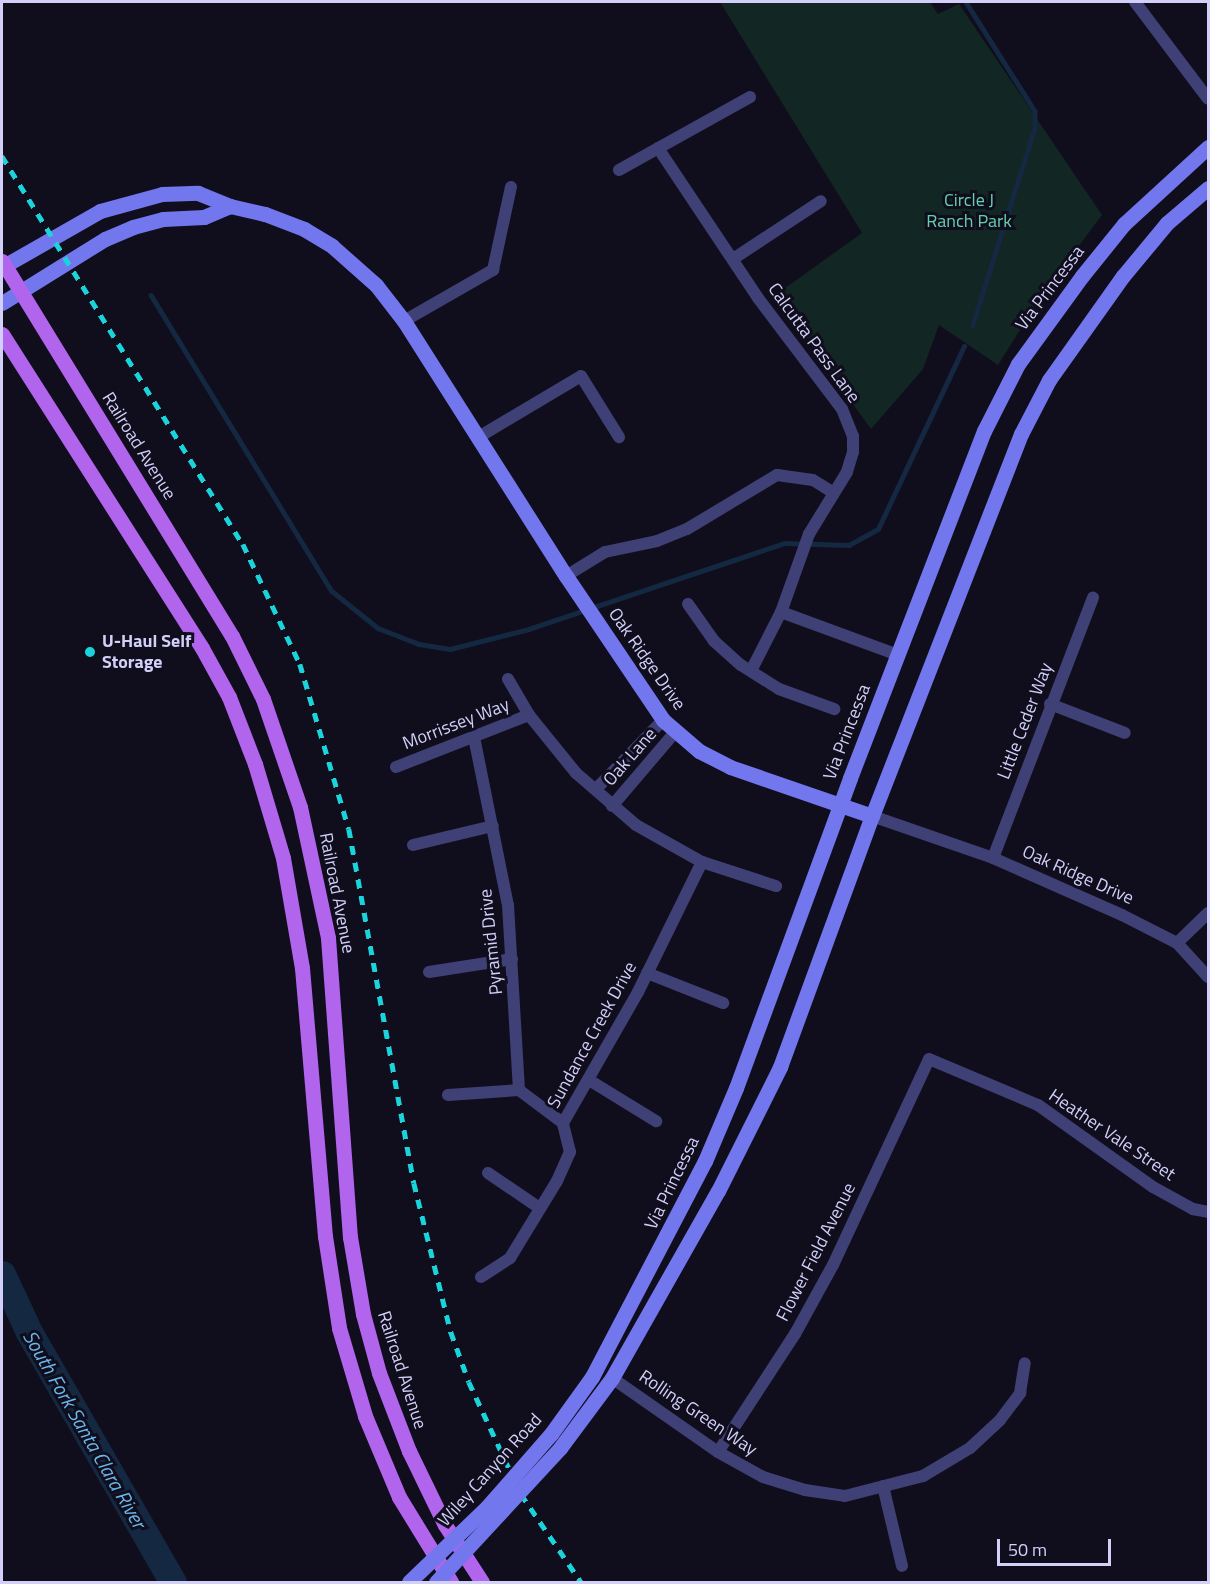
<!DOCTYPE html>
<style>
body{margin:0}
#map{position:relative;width:1210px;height:1584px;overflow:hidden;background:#100e1d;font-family:"Titillium Web",sans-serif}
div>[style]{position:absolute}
.green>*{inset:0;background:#122624}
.stream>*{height:4.5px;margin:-2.25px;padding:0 2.25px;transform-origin:2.25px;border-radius:2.25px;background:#142841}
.river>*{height:27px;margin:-13.5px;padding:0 13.5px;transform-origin:13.5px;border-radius:13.5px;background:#142841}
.street>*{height:12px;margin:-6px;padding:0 6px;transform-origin:6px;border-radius:6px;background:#3f4076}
.secondary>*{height:15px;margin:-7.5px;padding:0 7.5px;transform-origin:7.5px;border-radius:7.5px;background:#7277ee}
.primary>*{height:15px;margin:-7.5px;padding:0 7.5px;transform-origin:7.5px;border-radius:7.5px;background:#b164ec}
.rail>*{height:4.5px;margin-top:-2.25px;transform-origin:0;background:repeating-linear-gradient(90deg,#1bd3da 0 9px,transparent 0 17px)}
.secondary-bridge>*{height:15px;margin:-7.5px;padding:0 7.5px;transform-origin:7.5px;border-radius:7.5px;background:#7277ee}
.dots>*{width:16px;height:16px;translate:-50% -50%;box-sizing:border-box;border:3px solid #100e1d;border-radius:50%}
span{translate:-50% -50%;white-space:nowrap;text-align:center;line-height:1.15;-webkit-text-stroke:6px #100e1d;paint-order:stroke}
.park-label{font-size:18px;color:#65d0ae}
.street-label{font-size:18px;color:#d2d0f9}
.poi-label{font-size:18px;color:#d2d0f9;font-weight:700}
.left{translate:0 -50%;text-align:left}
.water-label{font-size:20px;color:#6ab8ed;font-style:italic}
.frame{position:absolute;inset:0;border:3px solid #d2d0f9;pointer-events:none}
.scale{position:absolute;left:997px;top:1539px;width:114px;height:27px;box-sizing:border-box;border:3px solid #d2d0f9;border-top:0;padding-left:8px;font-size:18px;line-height:21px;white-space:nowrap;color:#d2d0f9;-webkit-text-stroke:4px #100e1d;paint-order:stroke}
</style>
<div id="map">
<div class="green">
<div style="clip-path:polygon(720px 2px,930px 2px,938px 14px,959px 4px,1102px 215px,1042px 295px,998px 365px,939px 325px,923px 369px,871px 429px,774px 296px,862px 233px)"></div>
</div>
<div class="stream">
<div style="left:966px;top:2px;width:129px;rotate:57.7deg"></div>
<div style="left:1035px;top:111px;width:17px;rotate:90deg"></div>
<div style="left:1035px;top:128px;width:207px;rotate:107.5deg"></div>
<div style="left:151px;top:295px;width:347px;rotate:58.6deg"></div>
<div style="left:332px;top:591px;width:59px;rotate:38.8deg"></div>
<div style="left:378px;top:628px;width:44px;rotate:21.3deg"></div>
<div style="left:419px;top:644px;width:31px;rotate:9deg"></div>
<div style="left:450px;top:649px;width:81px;rotate:-14.2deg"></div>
<div style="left:529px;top:629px;width:269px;rotate:-18.6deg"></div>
<div style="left:784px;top:543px;width:65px;rotate:1.8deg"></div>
<div style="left:849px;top:545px;width:33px;rotate:-29deg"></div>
<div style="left:878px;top:529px;width:202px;rotate:-64.8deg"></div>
</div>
<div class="river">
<div style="left:2px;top:1274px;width:64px;rotate:65deg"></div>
<div style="left:29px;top:1332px;width:289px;rotate:60.1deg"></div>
</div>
<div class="street">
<div style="left:1135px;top:2px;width:121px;rotate:53deg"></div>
<div style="left:658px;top:148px;width:180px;rotate:56.3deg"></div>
<div style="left:758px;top:298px;width:139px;rotate:52.9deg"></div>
<div style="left:842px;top:409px;width:29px;rotate:68deg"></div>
<div style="left:853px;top:436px;width:16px;rotate:90deg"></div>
<div style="left:853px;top:452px;width:21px;rotate:107deg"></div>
<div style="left:847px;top:472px;width:73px;rotate:121.5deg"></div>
<div style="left:809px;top:534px;width:83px;rotate:109.7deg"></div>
<div style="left:781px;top:612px;width:66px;rotate:117deg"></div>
<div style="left:619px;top:170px;width:150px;rotate:-29.1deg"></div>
<div style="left:733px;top:259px;width:105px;rotate:-33.4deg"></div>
<div style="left:404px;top:321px;width:103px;rotate:-29.8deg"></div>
<div style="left:493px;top:270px;width:85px;rotate:-77.8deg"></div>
<div style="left:477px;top:438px;width:121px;rotate:-30.8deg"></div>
<div style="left:581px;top:376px;width:72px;rotate:58.1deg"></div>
<div style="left:566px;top:576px;width:46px;rotate:-31.6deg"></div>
<div style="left:605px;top:552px;width:53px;rotate:-11.9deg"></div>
<div style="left:657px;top:541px;width:32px;rotate:-22deg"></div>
<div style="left:687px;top:529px;width:105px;rotate:-31deg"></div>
<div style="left:777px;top:475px;width:36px;rotate:8deg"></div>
<div style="left:813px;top:480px;width:22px;rotate:32deg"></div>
<div style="left:688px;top:604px;width:45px;rotate:54.9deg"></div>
<div style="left:714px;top:641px;width:36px;rotate:42deg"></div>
<div style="left:741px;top:665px;width:45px;rotate:32.3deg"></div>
<div style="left:779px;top:689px;width:59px;rotate:20deg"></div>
<div style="left:781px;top:612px;width:125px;rotate:20.2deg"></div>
<div style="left:508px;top:679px;width:42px;rotate:59.7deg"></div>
<div style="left:529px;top:715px;width:75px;rotate:51deg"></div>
<div style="left:576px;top:773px;width:79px;rotate:40.9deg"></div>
<div style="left:636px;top:825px;width:76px;rotate:29.3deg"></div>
<div style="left:702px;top:862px;width:78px;rotate:18deg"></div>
<div style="left:1050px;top:704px;width:80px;rotate:21.1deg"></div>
<div style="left:474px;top:737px;width:171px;rotate:78.6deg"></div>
<div style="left:508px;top:905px;width:185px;rotate:86.6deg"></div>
<div style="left:519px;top:1090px;width:55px;rotate:36.9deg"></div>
<div style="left:396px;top:767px;width:143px;rotate:-21.4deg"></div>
<div style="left:596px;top:789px;width:96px;rotate:-45.8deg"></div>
<div style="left:612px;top:806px;width:99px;rotate:-49.5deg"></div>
<div style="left:872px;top:816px;width:128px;rotate:19.1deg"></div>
<div style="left:993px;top:858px;width:141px;rotate:23.8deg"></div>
<div style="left:1122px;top:915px;width:62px;rotate:27deg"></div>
<div style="left:1177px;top:943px;width:46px;rotate:47.6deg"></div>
<div style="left:413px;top:845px;width:82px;rotate:-13.4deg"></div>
<div style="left:993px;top:858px;width:279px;rotate:-69deg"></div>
<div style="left:1177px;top:943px;width:43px;rotate:-44.1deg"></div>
<div style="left:429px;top:972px;width:84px;rotate:-8.9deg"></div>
<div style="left:647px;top:973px;width:82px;rotate:21.5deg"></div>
<div style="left:589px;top:1080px;width:79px;rotate:31.5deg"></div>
<div style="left:448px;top:1095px;width:71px;rotate:-4deg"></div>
<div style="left:488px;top:1173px;width:60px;rotate:34.2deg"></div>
<div style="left:481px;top:1277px;width:35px;rotate:-33deg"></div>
<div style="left:510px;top:1258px;width:90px;rotate:-58.6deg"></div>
<div style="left:557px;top:1181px;width:32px;rotate:-66deg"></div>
<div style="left:570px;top:1152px;width:30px;rotate:-104deg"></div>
<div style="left:563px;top:1123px;width:151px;rotate:-60.2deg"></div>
<div style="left:638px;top:992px;width:145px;rotate:-63.8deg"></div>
<div style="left:612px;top:1378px;width:129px;rotate:34.9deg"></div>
<div style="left:718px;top:1452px;width:51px;rotate:29.1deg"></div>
<div style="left:763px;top:1477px;width:44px;rotate:17.2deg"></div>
<div style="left:805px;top:1490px;width:40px;rotate:8.5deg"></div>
<div style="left:845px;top:1496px;width:81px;rotate:-14.4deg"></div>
<div style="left:923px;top:1476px;width:55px;rotate:-30.8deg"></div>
<div style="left:970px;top:1448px;width:41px;rotate:-43deg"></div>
<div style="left:1000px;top:1420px;width:34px;rotate:-53deg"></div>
<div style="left:1020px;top:1393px;width:30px;rotate:-81deg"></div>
<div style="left:718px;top:1452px;width:141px;rotate:-56.9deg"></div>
<div style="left:795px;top:1334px;width:79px;rotate:-61.2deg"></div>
<div style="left:833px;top:1265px;width:227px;rotate:-65deg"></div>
<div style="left:929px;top:1059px;width:118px;rotate:22.9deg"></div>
<div style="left:1038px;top:1105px;width:141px;rotate:35.5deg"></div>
<div style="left:1153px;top:1187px;width:46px;rotate:28.8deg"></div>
<div style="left:1193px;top:1209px;width:15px;rotate:11deg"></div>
<div style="left:883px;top:1486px;width:82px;rotate:76.6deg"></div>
</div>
<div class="secondary">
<div style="left:2px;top:267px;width:113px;rotate:-29.7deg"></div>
<div style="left:100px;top:211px;width:64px;rotate:-15.3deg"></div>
<div style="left:162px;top:194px;width:36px;rotate:-2deg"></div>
<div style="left:198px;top:193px;width:35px;rotate:22deg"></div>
<div style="left:230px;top:206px;width:36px;rotate:13deg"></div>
<div style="left:265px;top:214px;width:42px;rotate:21deg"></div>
<div style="left:304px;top:229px;width:33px;rotate:31deg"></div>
<div style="left:332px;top:246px;width:59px;rotate:41.6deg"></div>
<div style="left:376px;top:285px;width:46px;rotate:52.1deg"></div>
<div style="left:404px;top:321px;width:302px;rotate:57.6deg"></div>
<div style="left:566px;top:576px;width:174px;rotate:56deg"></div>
<div style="left:663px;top:720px;width:48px;rotate:40.7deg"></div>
<div style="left:699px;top:751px;width:35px;rotate:27deg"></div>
<div style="left:730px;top:767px;width:150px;rotate:19deg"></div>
<div style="left:2px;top:303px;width:121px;rotate:-31.9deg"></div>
<div style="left:105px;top:239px;width:30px;rotate:-23deg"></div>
<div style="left:133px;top:227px;width:31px;rotate:-15deg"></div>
<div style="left:163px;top:219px;width:41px;rotate:-2.8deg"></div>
<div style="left:204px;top:217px;width:28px;rotate:-23deg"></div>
<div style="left:551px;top:1434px;width:70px;rotate:-54.3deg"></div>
<div style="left:592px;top:1377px;width:244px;rotate:-62.4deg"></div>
<div style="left:705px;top:1161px;width:79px;rotate:-67deg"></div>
<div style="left:736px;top:1088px;width:330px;rotate:-69.8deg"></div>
<div style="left:850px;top:778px;width:372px;rotate:-68.9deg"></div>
<div style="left:984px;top:431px;width:75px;rotate:-63.1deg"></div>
<div style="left:1018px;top:364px;width:109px;rotate:-54deg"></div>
<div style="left:1082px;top:276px;width:67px;rotate:-51.1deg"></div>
<div style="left:1124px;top:224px;width:114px;rotate:-42.5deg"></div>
<div style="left:560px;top:1448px;width:87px;rotate:-53.4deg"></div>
<div style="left:612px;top:1378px;width:215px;rotate:-60.5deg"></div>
<div style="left:718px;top:1191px;width:139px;rotate:-63.4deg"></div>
<div style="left:780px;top:1067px;width:267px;rotate:-69.9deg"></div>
<div style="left:872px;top:816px;width:410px;rotate:-68.7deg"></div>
<div style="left:1021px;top:434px;width:61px;rotate:-62.6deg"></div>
<div style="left:1049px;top:380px;width:128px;rotate:-54.6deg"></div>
<div style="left:1123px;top:276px;width:69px;rotate:-50.3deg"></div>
<div style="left:1167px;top:223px;width:54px;rotate:-40.5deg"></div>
</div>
<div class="primary">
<div style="left:2px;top:261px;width:440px;rotate:58.5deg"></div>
<div style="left:232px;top:636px;width:70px;rotate:63.8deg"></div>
<div style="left:263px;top:699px;width:114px;rotate:71.1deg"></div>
<div style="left:300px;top:807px;width:134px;rotate:77.9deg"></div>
<div style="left:328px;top:938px;width:300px;rotate:85.8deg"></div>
<div style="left:350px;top:1237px;width:78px;rotate:80.4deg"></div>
<div style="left:363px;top:1314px;width:61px;rotate:74.8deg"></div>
<div style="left:379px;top:1373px;width:84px;rotate:69deg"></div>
<div style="left:409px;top:1451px;width:82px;rotate:64.1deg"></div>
<div style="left:445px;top:1525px;width:68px;rotate:57deg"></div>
<div style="left:2px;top:334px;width:372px;rotate:57.5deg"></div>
<div style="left:202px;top:648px;width:56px;rotate:61.1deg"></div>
<div style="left:229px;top:697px;width:72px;rotate:68.8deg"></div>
<div style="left:255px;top:764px;width:98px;rotate:73.4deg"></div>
<div style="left:283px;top:858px;width:112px;rotate:80.2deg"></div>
<div style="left:302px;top:968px;width:269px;rotate:85.1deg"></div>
<div style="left:325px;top:1236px;width:93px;rotate:81.3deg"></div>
<div style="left:339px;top:1328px;width:92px;rotate:73.5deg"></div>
<div style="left:365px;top:1416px;width:88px;rotate:67.2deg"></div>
<div style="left:399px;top:1497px;width:100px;rotate:58.5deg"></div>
</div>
<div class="rail">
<div style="left:2px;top:156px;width:457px;rotate:58.2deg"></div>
<div style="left:243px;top:544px;width:133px;rotate:64.6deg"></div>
<div style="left:300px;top:664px;width:172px;rotate:73.5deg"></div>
<div style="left:349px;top:829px;width:360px;rotate:79.6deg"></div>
<div style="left:414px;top:1183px;width:154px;rotate:76.1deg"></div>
<div style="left:451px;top:1332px;width:53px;rotate:70.2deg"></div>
<div style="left:469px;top:1382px;width:123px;rotate:65.1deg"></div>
<div style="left:521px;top:1494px;width:107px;rotate:55.7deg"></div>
</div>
<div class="secondary-bridge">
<div style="left:409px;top:1582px;width:108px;rotate:-43.9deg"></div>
<div style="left:487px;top:1507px;width:97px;rotate:-48.8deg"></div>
<div style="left:436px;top:1582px;width:183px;rotate:-47.2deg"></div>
</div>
<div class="dots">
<div style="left:90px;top:652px;background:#1bd3da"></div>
</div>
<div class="park-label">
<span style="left:969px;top:211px">Circle J<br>Ranch Park</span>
</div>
<div class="street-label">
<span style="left:1050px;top:288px;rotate:-53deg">Via Princessa</span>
<span style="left:814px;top:343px;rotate:54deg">Calcutta Pass Lane</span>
<span style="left:139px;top:446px;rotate:58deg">Railroad Avenue</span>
<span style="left:647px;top:659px;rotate:55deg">Oak Ridge Drive</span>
<span style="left:1025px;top:721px;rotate:-69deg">Little Ceder Way</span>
<span style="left:456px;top:724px;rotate:-21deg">Morrissey Way</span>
<span style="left:847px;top:732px;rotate:-69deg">Via Princessa</span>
<span style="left:630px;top:757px;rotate:-49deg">Oak Lane</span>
<span style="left:1078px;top:875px;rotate:24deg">Oak Ridge Drive</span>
<span style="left:337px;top:893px;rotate:79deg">Railroad Avenue</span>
<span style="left:491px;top:942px;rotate:-96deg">Pyramid Drive</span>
<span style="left:592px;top:1035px;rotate:-61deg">Sundance Creek Drive</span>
<span style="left:1112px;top:1135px;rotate:34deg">Heather Vale Street</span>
<span style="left:672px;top:1183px;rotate:-64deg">Via Princessa</span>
<span style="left:816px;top:1252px;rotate:-63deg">Flower Field Avenue</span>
<span style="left:402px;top:1370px;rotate:72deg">Railroad Avenue</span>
<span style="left:698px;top:1413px;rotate:34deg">Rolling Green Way</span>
<span style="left:490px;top:1470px;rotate:-48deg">Wiley Canyon Road</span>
</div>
<div class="poi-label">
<span class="left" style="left:102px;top:652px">U-Haul Self<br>Storage</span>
</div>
<div class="water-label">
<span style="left:85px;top:1429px;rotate:60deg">South Fork Santa Clara River</span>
</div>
<div class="frame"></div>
<div class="scale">50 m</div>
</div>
